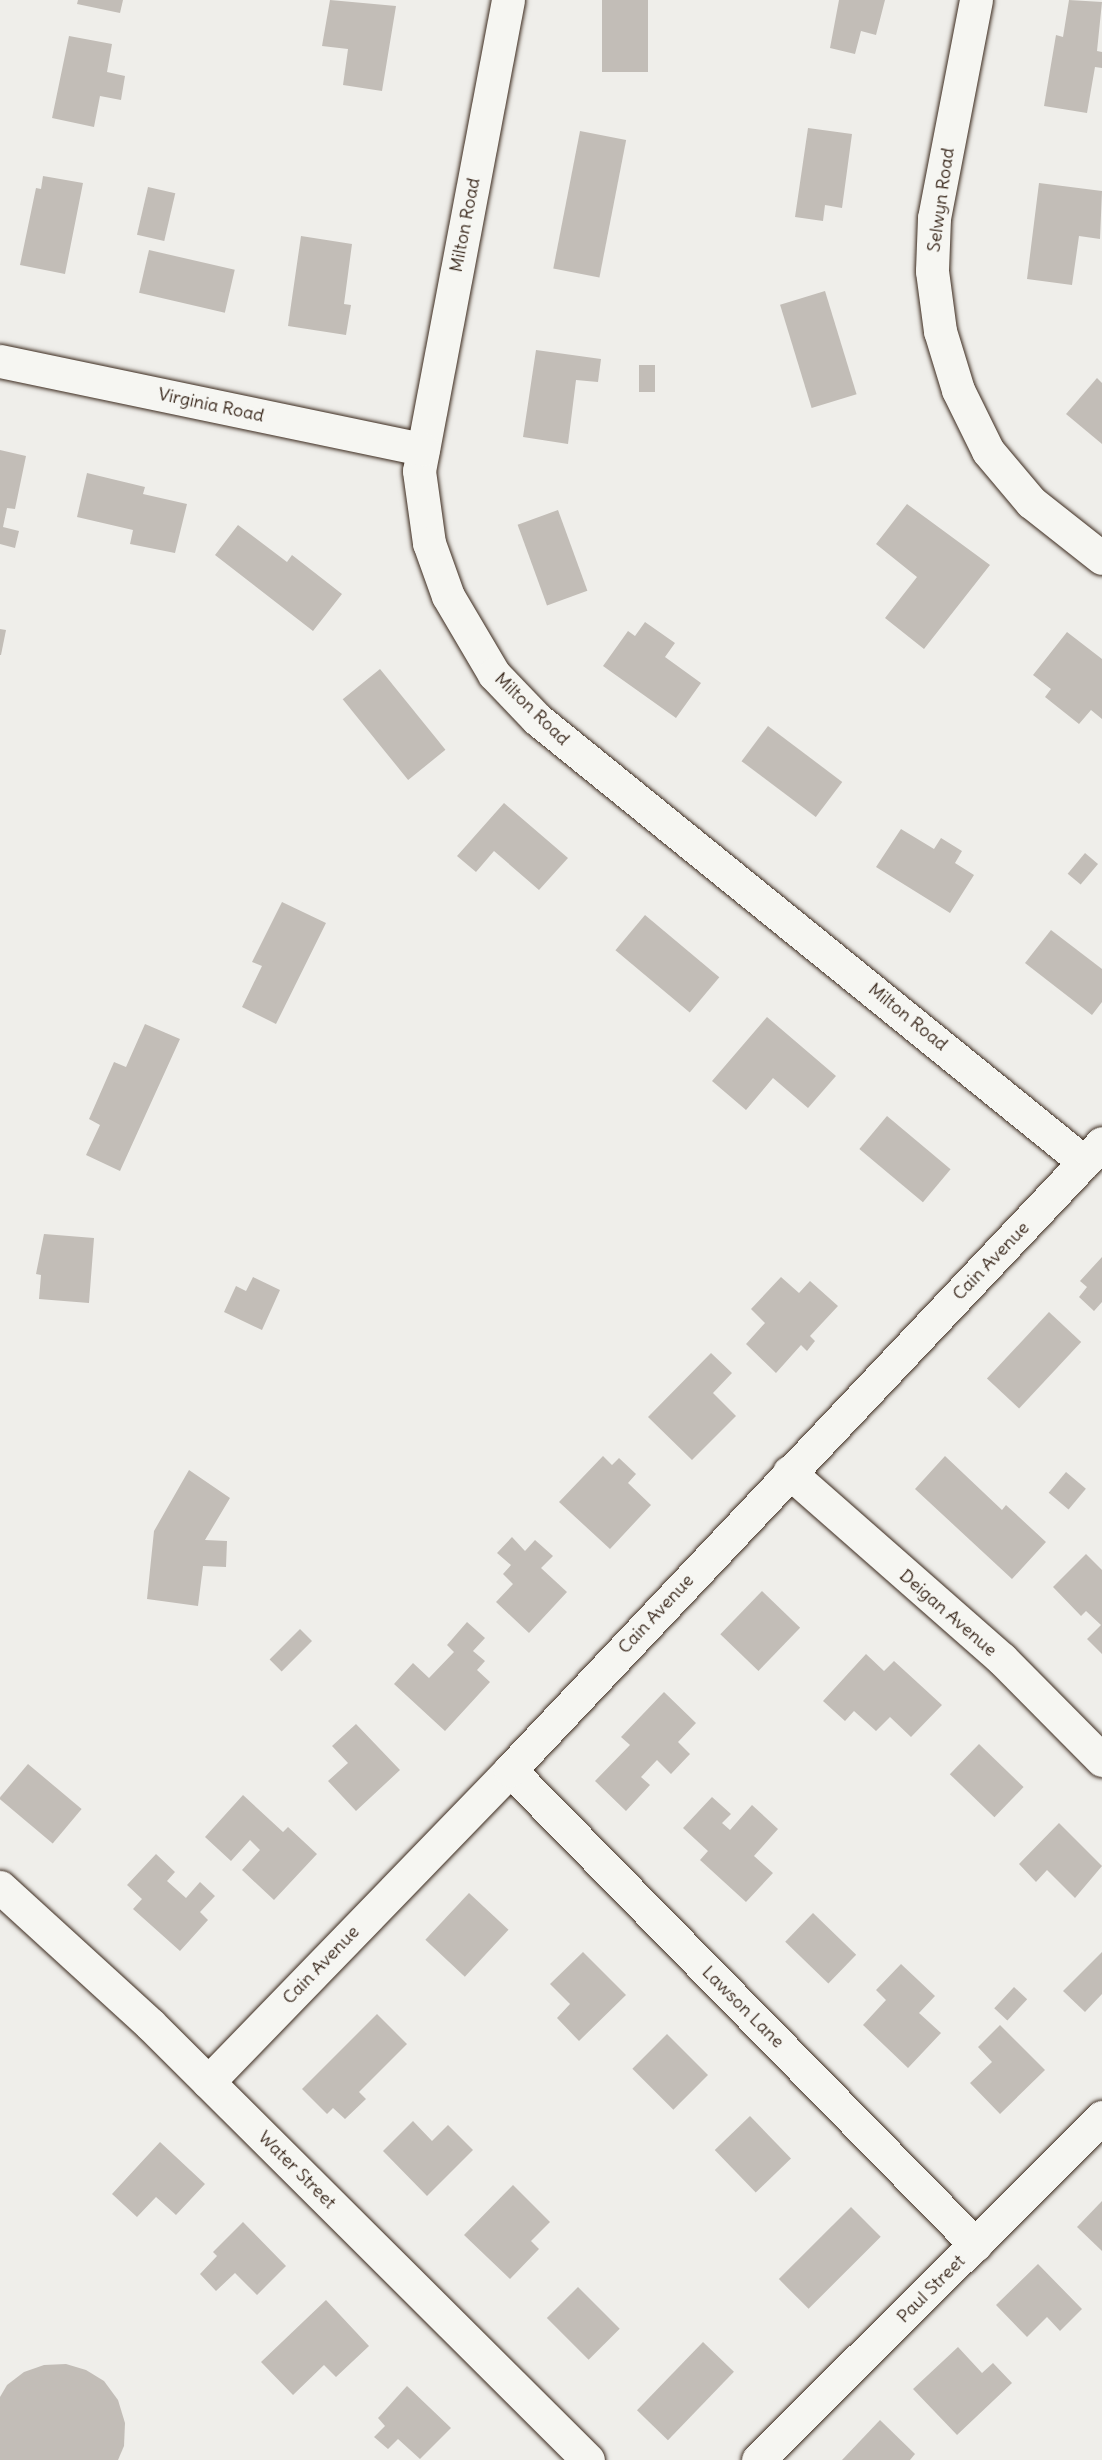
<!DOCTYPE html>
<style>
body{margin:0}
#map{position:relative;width:1102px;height:2460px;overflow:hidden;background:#efeeea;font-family:Delius,sans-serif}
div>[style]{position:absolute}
.building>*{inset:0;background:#c2bdb7;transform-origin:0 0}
.roads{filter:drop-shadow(0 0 2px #3b2a1e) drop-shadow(0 0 2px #3b2a1e)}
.street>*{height:33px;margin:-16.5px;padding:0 16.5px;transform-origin:16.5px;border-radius:16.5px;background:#f6f6f2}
span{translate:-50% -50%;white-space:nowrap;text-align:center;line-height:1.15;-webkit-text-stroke:4.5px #f6f6f2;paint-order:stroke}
.street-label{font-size:18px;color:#3b2a1e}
</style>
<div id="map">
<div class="building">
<div style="clip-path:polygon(78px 0,123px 0,120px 13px,77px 4px)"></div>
<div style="clip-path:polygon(330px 0,396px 6px,382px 91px,343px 85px,348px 49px,322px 46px)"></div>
<div style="left:602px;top:0;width:46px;height:72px"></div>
<div style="clip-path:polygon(839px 0,885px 0,876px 35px,861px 31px,855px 54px,830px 48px)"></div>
<div style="clip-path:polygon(1069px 0,1102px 2px,1097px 51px,1102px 52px,1102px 68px,1095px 67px,1087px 113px,1044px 106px,1056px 35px,1063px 37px)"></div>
<div style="clip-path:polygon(69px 36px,112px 44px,107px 72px,125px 76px,121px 100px,100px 96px,94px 127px,52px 118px)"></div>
<div style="clip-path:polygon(808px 128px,852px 134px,842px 208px,825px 205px,823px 221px,795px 217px)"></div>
<div style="left:580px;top:131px;width:47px;height:140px;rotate:11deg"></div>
<div style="clip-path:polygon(43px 176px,83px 183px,65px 274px,20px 265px,36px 188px,41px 189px)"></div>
<div style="clip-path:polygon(1039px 183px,1102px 191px,1100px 239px,1079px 236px,1072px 285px,1027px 279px)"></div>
<div style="left:148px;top:187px;width:28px;height:49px;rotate:13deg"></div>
<div style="clip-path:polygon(301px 236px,352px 244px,344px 304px,351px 305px,346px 335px,288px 326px)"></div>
<div style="left:149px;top:250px;width:88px;height:44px;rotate:13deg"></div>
<div style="left:825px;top:291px;width:108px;height:47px;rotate:73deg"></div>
<div style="clip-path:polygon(536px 350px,601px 359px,598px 382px,576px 380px,568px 444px,523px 437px)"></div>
<div style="left:639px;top:365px;width:16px;height:27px"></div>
<div style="clip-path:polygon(1097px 378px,1102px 383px,1102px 444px,1066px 414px)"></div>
<div style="clip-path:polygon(0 450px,26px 456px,15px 509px,7px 508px,3px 527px,19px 531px,15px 548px,0 544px)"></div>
<div style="clip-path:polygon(87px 473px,145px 487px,143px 494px,187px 504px,175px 553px,130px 544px,133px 530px,77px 517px)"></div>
<div style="clip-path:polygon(907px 504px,990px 565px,924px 649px,885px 618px,917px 577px,876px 544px)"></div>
<div style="left:558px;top:510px;width:86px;height:43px;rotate:70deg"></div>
<div style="clip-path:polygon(238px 525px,287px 562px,292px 555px,342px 594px,313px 631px,215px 555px)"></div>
<div style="clip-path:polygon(645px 622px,675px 643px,665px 657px,701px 683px,676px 718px,603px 666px,628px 631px,635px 636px)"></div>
<div style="clip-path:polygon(0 629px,6px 630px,1px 655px,0 655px)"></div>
<div style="clip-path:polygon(1067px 632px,1102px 659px,1102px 719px,1091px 710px,1079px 724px,1045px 697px,1051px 689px,1033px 675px)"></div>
<div style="left:380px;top:669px;width:104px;height:48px;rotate:51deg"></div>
<div style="left:768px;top:726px;width:93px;height:44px;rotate:37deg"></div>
<div style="clip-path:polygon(504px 803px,568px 858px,539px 890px,494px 851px,476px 872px,457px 856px)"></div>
<div style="clip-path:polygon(901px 829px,934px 849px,941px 838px,962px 851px,955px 863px,974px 875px,950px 913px,876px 867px)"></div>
<div style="left:1085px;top:853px;width:17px;height:27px;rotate:40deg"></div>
<div style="clip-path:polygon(282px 902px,326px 923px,276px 1024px,242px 1007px,262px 966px,252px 962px)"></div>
<div style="left:645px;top:915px;width:97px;height:46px;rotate:40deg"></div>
<div style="clip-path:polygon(1051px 930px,1102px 969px,1102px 1002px,1092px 1015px,1025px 963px)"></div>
<div style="clip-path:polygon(767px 1017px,836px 1076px,808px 1108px,773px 1078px,746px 1110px,712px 1081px)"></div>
<div style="clip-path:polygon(145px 1024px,180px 1039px,120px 1171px,86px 1155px,100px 1125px,89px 1119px,114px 1062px,126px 1067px)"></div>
<div style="left:887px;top:1116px;width:83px;height:43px;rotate:40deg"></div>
<div style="clip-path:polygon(44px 1234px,94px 1238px,89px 1303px,39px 1299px,41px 1275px,36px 1274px)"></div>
<div style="clip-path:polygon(1102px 1257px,1102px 1302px,1094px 1311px,1079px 1297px,1087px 1287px,1080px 1281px)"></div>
<div style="clip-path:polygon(253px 1277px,280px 1290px,262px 1330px,224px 1312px,236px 1286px,246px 1291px)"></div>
<div style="clip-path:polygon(781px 1277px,799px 1293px,810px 1281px,838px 1306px,810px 1336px,815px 1341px,807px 1351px,801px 1345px,776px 1373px,746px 1344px,765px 1323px,751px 1309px)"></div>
<div style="left:1049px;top:1312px;width:44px;height:91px;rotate:43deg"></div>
<div style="clip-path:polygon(711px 1353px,732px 1373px,713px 1393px,736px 1416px,692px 1460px,648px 1417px)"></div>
<div style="clip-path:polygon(603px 1456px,612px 1465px,619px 1458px,636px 1474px,628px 1483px,651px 1505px,610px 1549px,559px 1502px)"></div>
<div style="clip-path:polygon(945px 1456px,1002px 1510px,1006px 1505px,1046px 1542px,1012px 1579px,915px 1489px)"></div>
<div style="clip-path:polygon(189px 1470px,230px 1498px,205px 1540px,227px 1541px,226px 1567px,203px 1566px,198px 1606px,147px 1599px,154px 1531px)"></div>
<div style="left:1066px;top:1472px;width:26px;height:27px;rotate:40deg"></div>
<div style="clip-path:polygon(512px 1537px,525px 1551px,535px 1540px,553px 1556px,541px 1568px,567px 1592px,529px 1633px,496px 1602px,513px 1584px,503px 1574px,511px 1565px,497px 1553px)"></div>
<div style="clip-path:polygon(1086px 1554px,1102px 1570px,1102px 1654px,1087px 1639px,1101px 1625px,1086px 1611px,1081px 1616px,1053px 1587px)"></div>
<div style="left:762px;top:1591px;width:53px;height:60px;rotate:44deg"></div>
<div style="clip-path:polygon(467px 1622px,485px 1638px,473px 1651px,485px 1661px,477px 1670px,490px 1682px,445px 1731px,394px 1684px,413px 1663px,429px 1678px,454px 1652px,447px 1645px)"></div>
<div style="left:300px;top:1629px;width:17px;height:43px;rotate:45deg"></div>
<div style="clip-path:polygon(866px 1654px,884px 1671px,894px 1661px,942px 1705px,911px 1737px,890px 1717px,876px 1731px,854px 1711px,845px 1721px,823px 1701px)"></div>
<div style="clip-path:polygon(664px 1692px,696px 1723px,678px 1742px,690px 1754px,671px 1774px,657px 1760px,641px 1777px,650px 1785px,626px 1811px,595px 1781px,630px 1745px,621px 1737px)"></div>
<div style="clip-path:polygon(356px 1724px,400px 1770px,356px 1811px,328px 1781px,348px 1763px,332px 1746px)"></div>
<div style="left:979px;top:1744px;width:62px;height:42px;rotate:44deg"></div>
<div style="left:28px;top:1764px;width:70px;height:45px;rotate:40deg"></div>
<div style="clip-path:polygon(243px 1795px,283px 1832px,288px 1827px,317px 1854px,274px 1900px,242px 1870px,260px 1850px,250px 1840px,231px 1861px,205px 1837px)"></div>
<div style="clip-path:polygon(712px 1797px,731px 1814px,722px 1823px,730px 1830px,752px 1805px,778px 1829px,754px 1856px,773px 1873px,746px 1902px,700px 1860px,708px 1851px,683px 1828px)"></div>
<div style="clip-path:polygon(1059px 1823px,1102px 1866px,1075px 1898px,1047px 1870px,1036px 1882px,1019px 1864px)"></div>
<div style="clip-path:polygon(156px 1854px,175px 1872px,167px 1881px,186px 1898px,200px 1882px,215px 1896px,200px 1912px,208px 1920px,180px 1951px,133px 1909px,142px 1899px,127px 1885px)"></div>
<div style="left:469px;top:1893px;width:54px;height:64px;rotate:43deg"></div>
<div style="left:813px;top:1913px;width:60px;height:40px;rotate:44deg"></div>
<div style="clip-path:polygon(583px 1952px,626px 1995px,579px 2041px,557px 2018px,570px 2004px,550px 1984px)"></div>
<div style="clip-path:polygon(1102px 1952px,1102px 1994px,1085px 2012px,1063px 1991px)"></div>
<div style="clip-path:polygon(901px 1964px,935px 1996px,919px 2013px,941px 2033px,908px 2068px,863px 2025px,886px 2000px,876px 1990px)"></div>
<div style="left:1014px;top:1987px;width:18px;height:29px;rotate:43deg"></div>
<div style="clip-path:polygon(377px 2014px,407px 2044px,359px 2092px,366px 2099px,345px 2119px,333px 2108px,327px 2114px,302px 2089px)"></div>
<div style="clip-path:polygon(1000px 2025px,1045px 2070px,1000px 2114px,970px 2083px,992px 2062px,978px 2047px)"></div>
<div style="left:667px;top:2034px;width:58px;height:49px;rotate:45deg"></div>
<div style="left:750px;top:2116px;width:59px;height:49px;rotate:46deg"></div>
<div style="clip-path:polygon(413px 2121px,432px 2141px,448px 2125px,473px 2150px,427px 2196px,383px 2151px)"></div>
<div style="clip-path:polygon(160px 2142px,205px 2184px,176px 2215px,156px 2197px,137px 2217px,112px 2194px)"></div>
<div style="clip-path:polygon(513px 2185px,550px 2222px,531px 2241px,539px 2249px,510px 2279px,464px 2235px)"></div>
<div style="clip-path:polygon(1102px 2201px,1102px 2251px,1077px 2227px)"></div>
<div style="left:851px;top:2207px;width:42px;height:102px;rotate:45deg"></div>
<div style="clip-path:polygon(243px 2222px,286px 2266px,257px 2295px,235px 2273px,216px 2291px,200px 2274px,217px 2256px,213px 2252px)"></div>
<div style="clip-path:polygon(1038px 2264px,1082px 2309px,1060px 2331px,1047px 2317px,1027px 2337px,996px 2305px)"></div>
<div style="left:578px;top:2287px;width:59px;height:44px;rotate:45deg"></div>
<div style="clip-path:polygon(326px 2300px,369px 2346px,336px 2377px,324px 2365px,293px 2395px,261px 2362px)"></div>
<div style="left:703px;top:2342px;width:43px;height:95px;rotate:44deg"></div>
<div style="clip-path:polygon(958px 2347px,982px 2373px,993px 2363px,1012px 2383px,957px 2435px,913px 2389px)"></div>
<div style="clip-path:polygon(66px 2364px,86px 2370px,104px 2381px,118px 2400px,125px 2423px,124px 2446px,118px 2460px,0 2460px,0 2397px,7px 2385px,24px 2372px,44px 2365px)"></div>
<div style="clip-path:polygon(407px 2386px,451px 2428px,420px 2459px,398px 2439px,388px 2449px,374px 2437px,385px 2426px,378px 2418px)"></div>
<div style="clip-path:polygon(880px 2420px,915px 2454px,910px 2460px,842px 2460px)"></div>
</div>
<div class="roads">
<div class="street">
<div style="left:508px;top:0;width:479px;rotate:100.7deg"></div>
<div style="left:419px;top:471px;width:73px;rotate:82.1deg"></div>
<div style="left:429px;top:543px;width:56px;rotate:70.3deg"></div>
<div style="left:448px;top:596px;width:91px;rotate:59.5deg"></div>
<div style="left:494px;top:674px;width:62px;rotate:46.3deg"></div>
<div style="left:537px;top:719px;width:704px;rotate:39deg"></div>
<div style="left:976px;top:0;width:222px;rotate:100.9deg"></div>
<div style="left:934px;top:218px;width:53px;rotate:92.2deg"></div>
<div style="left:932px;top:271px;width:61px;rotate:82.4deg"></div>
<div style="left:940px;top:331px;width:62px;rotate:73deg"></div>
<div style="left:958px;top:390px;width:68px;rotate:63.8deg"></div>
<div style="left:988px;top:451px;width:67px;rotate:49.9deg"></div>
<div style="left:1031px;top:502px;width:90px;rotate:38.3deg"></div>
<div style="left:0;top:361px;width:432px;rotate:11.8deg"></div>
<div style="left:789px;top:1472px;width:283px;rotate:41.3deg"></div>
<div style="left:1002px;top:1659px;width:142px;rotate:45.3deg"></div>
<div style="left:510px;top:1770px;width:665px;rotate:45.55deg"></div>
<div style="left:0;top:1887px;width:203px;rotate:42.4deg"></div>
<div style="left:150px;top:2024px;width:618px;rotate:44.87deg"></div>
<div style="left:208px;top:2082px;width:434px;rotate:-45.9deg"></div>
<div style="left:510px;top:1770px;width:862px;rotate:-46.64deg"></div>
<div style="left:758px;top:2460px;width:486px;rotate:-44.9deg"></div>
</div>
</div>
<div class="street-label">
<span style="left:941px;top:200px;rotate:-82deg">Selwyn Road</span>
<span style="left:465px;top:225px;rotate:-79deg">Milton Road</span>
<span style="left:211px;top:405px;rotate:12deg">Virginia Road</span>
<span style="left:532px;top:709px;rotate:44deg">Milton Road</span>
<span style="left:908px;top:1017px;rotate:39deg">Milton Road</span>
<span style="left:991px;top:1261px;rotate:-46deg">Cain Avenue</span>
<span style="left:948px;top:1613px;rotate:41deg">Deigan Avenue</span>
<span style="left:656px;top:1614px;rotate:-47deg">Cain Avenue</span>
<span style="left:321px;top:1965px;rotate:-46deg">Cain Avenue</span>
<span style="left:743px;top:2007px;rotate:45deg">Lawson Lane</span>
<span style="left:297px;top:2170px;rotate:45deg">Water Street</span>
<span style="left:931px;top:2289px;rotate:-45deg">Paul Street</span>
</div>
</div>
